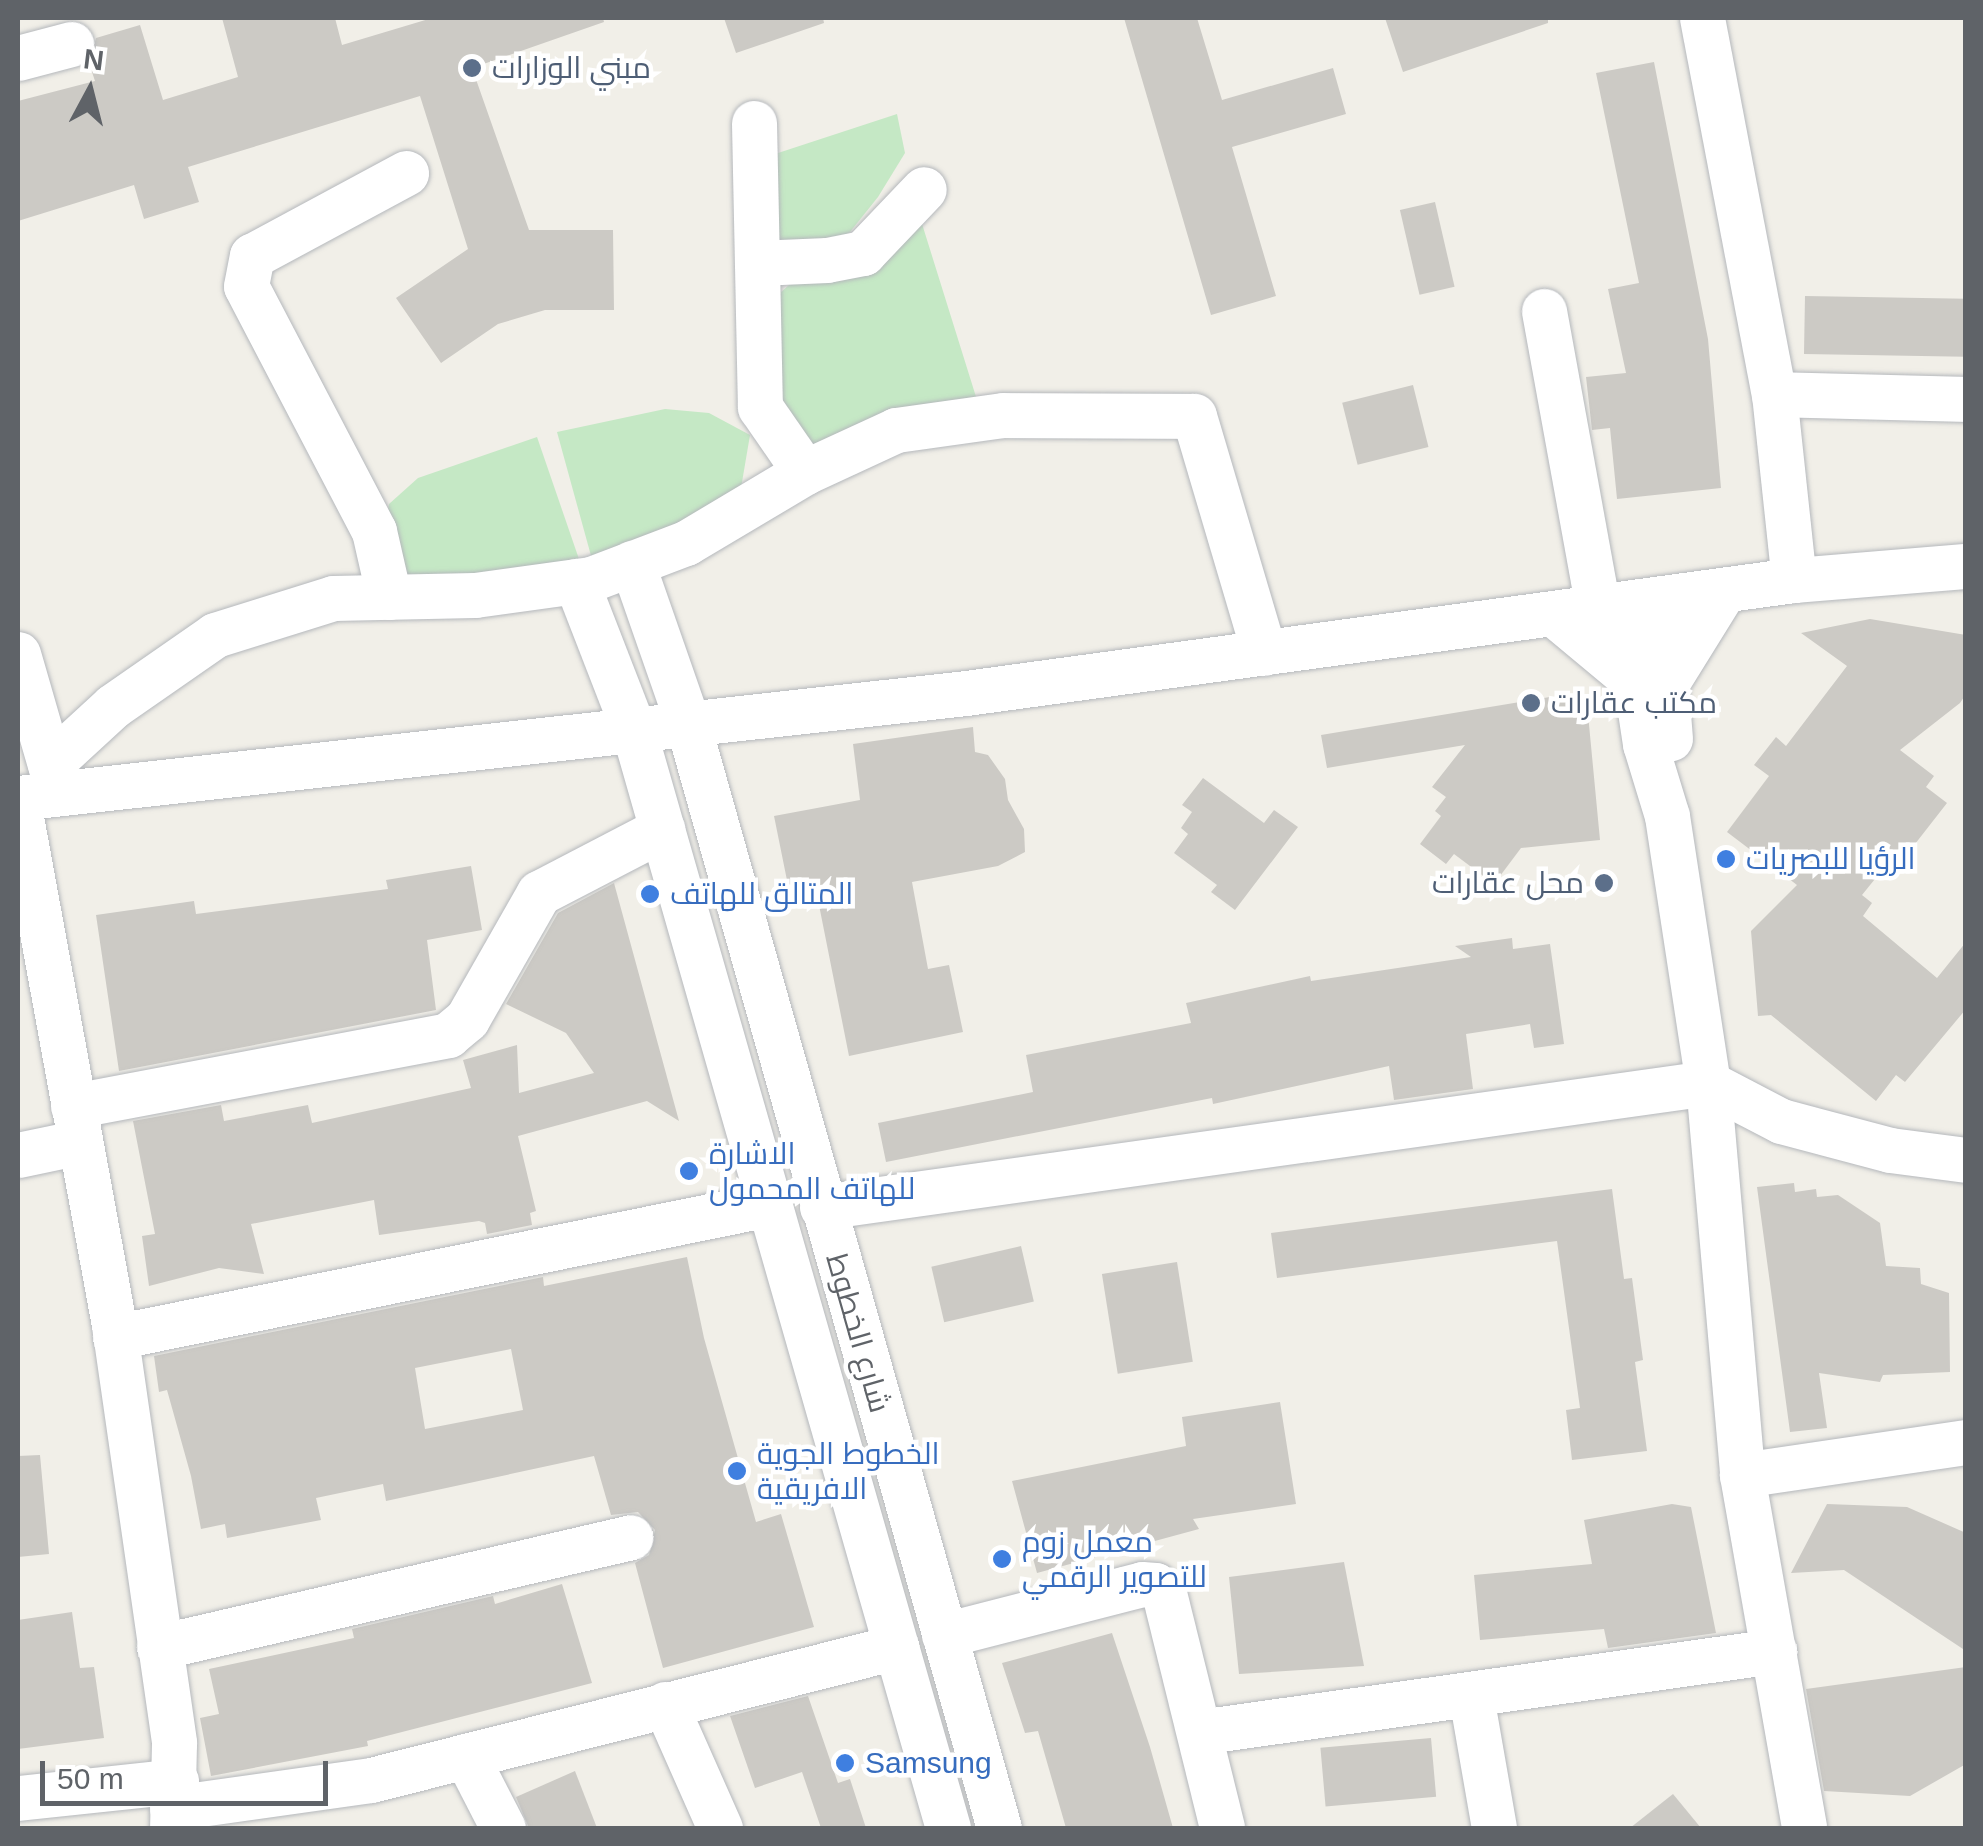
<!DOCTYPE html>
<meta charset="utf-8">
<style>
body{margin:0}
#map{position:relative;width:1983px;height:1846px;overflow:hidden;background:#f1efe8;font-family:Helvetica,Cairo,sans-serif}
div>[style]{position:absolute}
.green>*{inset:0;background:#c5e8c5}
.building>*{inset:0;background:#cccac5;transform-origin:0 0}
.roads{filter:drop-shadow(0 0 2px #b5b8bc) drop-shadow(0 0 2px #b5b8bc)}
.minor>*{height:45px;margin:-22.5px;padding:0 22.5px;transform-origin:22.5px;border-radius:22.5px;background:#fff}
.dots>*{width:28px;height:28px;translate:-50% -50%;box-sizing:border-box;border:5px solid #fff;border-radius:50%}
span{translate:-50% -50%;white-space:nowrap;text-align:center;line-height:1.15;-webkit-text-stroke:9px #fff;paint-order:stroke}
.service-label{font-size:30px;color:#4e5e75}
.left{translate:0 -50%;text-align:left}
.right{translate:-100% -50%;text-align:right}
.shop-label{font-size:30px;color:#366cbe}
.street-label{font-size:30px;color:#5f6368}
.frame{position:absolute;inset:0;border:20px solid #5f6368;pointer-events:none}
.north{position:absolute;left:40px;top:40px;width:100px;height:100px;-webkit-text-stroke:8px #fff;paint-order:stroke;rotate:7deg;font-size:28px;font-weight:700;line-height:40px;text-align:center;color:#5f6368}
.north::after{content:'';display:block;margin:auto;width:35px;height:45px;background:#5f6368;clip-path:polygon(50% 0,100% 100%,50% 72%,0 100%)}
.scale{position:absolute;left:40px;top:1761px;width:288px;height:45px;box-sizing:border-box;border:5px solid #5f6368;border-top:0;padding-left:12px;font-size:30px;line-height:35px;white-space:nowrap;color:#5f6368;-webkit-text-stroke:8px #fff;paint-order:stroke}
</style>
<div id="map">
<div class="green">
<div style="clip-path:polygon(897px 114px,905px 153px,878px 197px,842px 242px,792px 252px,765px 233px,757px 160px)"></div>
<div style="clip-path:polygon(918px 211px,977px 400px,808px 451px,759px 377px,768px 304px,790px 284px,851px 271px)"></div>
<div style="clip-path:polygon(665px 409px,709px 413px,750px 435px,740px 494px,593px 563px,557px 432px)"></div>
<div style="clip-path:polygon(537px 437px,581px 565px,425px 593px,384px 565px,382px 540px,389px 504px,418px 478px)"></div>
</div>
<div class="building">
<div style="clip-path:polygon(222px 18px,335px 18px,342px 45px,432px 18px,603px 18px,604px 22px,472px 68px,529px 230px,613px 230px,614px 310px,545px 310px,498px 324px,441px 363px,396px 298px,468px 249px,420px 96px,188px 167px,199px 202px,144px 219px,134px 185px,18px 221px,18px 101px,95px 81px,89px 63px,96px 38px,140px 25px,163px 100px,238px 77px)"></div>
<div style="clip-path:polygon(724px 18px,823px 18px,824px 23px,736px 53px)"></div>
<div style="clip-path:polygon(1124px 18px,1197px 18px,1222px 100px,1333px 68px,1346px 114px,1232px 147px,1276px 296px,1211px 315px)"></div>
<div style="clip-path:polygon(1385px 18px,1548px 18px,1548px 23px,1403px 72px)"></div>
<div style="clip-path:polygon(1654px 62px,1708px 339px,1721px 488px,1617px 499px,1610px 428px,1592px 430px,1586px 377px,1626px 373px,1608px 289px,1639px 283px,1596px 73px)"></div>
<div style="left:1435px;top:202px;width:87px;height:36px;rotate:77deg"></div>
<div style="left:1805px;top:296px;width:161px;height:58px;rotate:1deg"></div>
<div style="left:1413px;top:385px;width:64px;height:73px;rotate:76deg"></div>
<div style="clip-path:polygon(1870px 619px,1966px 635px,1966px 694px,1960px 703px,1900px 750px,1934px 776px,1926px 787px,1947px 803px,1908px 853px,1900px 848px,1862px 895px,1872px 903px,1863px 916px,1937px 978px,1966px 942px,1966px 1009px,1905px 1082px,1896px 1075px,1876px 1101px,1771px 1015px,1758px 1016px,1751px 931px,1797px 885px,1727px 832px,1769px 776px,1754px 765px,1776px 737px,1786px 746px,1847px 666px,1801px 633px)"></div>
<div style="clip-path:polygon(1550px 697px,1566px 698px,1588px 714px,1600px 840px,1521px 848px,1494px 884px,1454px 854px,1446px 864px,1420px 844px,1441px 816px,1435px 811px,1446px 797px,1432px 787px,1465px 745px,1327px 768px,1321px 735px)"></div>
<div style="clip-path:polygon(973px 727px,975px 752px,988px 755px,1005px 779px,1008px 800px,1024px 829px,1025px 852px,998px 866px,912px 882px,928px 969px,949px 965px,963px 1032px,849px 1056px,818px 900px,792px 905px,774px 816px,860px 800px,853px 744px)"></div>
<div style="clip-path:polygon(1203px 778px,1264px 823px,1274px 810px,1298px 827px,1235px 910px,1211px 892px,1217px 885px,1174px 853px,1188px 834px,1181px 828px,1192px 812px,1182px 805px)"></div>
<div style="clip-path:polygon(471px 866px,482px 930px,427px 940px,436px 1010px,119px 1071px,96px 915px,194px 901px,196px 914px,388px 889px,386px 880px)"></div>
<div style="clip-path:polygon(614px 883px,679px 1121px,647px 1101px,518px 1136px,536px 1211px,530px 1213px,532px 1225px,487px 1234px,485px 1223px,479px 1221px,379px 1235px,374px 1200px,251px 1224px,264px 1274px,219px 1268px,149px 1286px,142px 1236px,155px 1234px,133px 1121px,221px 1105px,224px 1121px,308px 1105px,312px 1123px,471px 1088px,463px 1060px,517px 1045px,519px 1093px,594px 1073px,566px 1033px,506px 1004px,558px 913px)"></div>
<div style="clip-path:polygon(1512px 938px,1513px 949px,1550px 944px,1564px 1044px,1534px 1048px,1530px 1024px,1466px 1034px,1473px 1089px,1394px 1100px,1389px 1066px,1213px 1104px,1212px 1098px,886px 1162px,878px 1123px,1033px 1092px,1026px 1055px,1191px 1023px,1186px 1003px,1310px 976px,1311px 981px,1471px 957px,1455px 946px)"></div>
<div style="clip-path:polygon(1794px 1183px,1795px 1192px,1816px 1189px,1817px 1197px,1838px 1195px,1880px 1223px,1886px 1266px,1920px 1268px,1921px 1284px,1949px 1293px,1950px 1372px,1883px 1375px,1880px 1382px,1819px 1373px,1827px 1428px,1790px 1432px,1757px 1187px)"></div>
<div style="clip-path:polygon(1612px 1189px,1624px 1279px,1632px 1278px,1643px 1360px,1635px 1362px,1647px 1451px,1572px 1460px,1566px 1410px,1580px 1408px,1557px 1241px,1277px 1278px,1271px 1233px)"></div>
<div style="left:1021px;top:1246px;width:57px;height:92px;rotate:77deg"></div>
<div style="clip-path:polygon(evenodd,687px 1257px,704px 1338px,756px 1522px,781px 1514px,814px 1627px,663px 1668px,635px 1563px,649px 1555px,655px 1530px,638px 1512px,611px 1515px,594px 1456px,386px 1501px,383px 1484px,316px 1498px,321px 1520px,227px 1538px,225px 1524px,201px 1529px,191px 1476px,167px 1390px,159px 1392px,154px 1356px,543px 1277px,544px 1286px,687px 1257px,511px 1349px,523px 1410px,425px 1429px,415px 1368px,511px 1349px)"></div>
<div style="left:1177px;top:1262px;width:101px;height:76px;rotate:81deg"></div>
<div style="clip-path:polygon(1280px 1402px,1296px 1504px,1193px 1519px,1199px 1529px,1037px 1573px,1012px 1481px,1186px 1446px,1182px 1417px)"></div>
<div style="clip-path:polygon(40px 1455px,49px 1554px,18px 1557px,18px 1456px)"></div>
<div style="clip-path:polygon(1672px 1504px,1691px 1507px,1716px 1633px,1608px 1648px,1604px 1629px,1480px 1640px,1474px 1575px,1592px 1564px,1584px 1520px)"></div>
<div style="clip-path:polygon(1827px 1504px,1907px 1507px,1966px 1533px,1966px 1651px,1844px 1570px,1791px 1573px)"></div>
<div style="clip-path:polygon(1344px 1562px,1364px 1666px,1239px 1674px,1229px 1577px)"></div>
<div style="clip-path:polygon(562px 1584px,592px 1683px,367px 1741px,368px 1746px,211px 1776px,200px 1718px,219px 1714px,209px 1669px,354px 1638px,352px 1629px,493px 1596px,495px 1604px)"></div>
<div style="clip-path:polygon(72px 1612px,80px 1668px,94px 1667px,104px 1738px,18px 1749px,18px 1620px)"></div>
<div style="clip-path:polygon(1112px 1633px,1150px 1747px,1173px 1828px,1066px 1828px,1038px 1731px,1025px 1733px,1002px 1663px)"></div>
<div style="clip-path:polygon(1966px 1667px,1966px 1764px,1910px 1796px,1824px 1791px,1806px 1689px)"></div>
<div style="clip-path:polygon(808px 1696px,838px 1783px,850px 1779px,866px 1828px,821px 1828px,802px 1772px,755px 1788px,730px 1716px)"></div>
<div style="left:1431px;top:1738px;width:59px;height:111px;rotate:85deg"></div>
<div style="clip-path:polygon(575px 1771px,597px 1828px,529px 1828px,516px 1797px)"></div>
<div style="clip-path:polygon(1673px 1794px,1701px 1828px,1630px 1828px)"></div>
</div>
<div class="roads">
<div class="minor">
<div style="left:1702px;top:18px;width:383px;rotate:79.2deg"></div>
<div style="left:1774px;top:394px;width:187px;rotate:83.9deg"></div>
<div style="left:18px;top:58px;width:55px;rotate:-14.8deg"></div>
<div style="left:754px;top:123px;width:284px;rotate:88.8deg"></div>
<div style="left:760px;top:407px;width:79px;rotate:55.3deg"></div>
<div style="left:757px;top:263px;width:70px;rotate:-2.5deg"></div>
<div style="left:827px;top:260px;width:37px;rotate:-11deg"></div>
<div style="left:863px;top:253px;width:88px;rotate:-46.4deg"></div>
<div style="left:1544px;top:311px;width:303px;rotate:79.7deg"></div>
<div style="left:1774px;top:394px;width:192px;rotate:1.5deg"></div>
<div style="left:632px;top:563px;width:167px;rotate:70.8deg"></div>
<div style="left:687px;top:721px;width:1150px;rotate:74.26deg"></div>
<div style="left:576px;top:581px;width:158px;rotate:68.8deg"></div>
<div style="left:633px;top:728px;width:1144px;rotate:74.02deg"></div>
<div style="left:389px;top:597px;width:68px;rotate:-102.8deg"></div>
<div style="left:374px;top:531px;width:276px;rotate:-117.6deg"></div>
<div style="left:246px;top:286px;width:31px;rotate:-79deg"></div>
<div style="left:252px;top:256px;width:175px;rotate:-28.3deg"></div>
<div style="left:1659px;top:602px;width:137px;rotate:85.4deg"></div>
<div style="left:1624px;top:605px;width:141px;rotate:81.4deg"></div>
<div style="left:1645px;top:744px;width:75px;rotate:73deg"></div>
<div style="left:1667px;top:816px;width:270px;rotate:81.3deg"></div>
<div style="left:1708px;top:1083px;width:393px;rotate:85deg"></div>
<div style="left:1742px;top:1475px;width:358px;rotate:80deg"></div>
<div style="left:1555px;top:615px;width:102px;rotate:39.8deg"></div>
<div style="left:18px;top:654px;width:137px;rotate:73.9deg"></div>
<div style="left:1666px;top:684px;width:108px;rotate:-58.2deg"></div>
<div style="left:50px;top:764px;width:86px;rotate:-42.6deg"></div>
<div style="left:113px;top:706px;width:124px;rotate:-34.8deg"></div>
<div style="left:215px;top:635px;width:124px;rotate:-17.4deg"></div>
<div style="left:333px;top:598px;width:142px;rotate:-1.2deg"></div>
<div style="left:475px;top:595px;width:117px;rotate:-7.9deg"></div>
<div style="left:591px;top:579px;width:102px;rotate:-20.8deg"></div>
<div style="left:686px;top:543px;width:139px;rotate:-30.8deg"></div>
<div style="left:805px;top:472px;width:100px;rotate:-24.8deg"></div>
<div style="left:896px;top:430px;width:108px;rotate:-8deg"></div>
<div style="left:1003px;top:415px;width:191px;rotate:0.3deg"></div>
<div style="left:1194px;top:416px;width:247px;rotate:73.5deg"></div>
<div style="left:18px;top:798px;width:954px;rotate:-6.32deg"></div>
<div style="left:966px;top:693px;width:836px;rotate:-7.77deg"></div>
<div style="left:1794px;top:580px;width:173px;rotate:-4.7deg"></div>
<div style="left:18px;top:801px;width:533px;rotate:79.62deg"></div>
<div style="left:114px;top:1325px;width:422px;rotate:81.8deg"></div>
<div style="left:174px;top:1743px;width:85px;rotate:91.3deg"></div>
<div style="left:73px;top:1106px;width:382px;rotate:-10.7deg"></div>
<div style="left:448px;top:1035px;width:25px;rotate:-40deg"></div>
<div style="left:467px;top:1019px;width:145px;rotate:-60.3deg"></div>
<div style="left:539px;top:893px;width:139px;rotate:-27.5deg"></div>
<div style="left:18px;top:1155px;width:63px;rotate:-11.8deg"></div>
<div style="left:822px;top:1207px;width:895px;rotate:-7.97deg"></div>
<div style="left:1708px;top:1083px;width:82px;rotate:27.5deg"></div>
<div style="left:1781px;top:1121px;width:113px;rotate:14.9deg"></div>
<div style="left:1890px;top:1150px;width:77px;rotate:7.5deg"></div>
<div style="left:115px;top:1337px;width:667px;rotate:-11.5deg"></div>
<div style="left:1742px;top:1475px;width:226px;rotate:-8.4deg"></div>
<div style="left:944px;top:1635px;width:204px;rotate:-14.4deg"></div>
<div style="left:1142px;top:1584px;width:13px;rotate:4deg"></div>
<div style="left:1155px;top:1585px;width:12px;rotate:42deg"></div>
<div style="left:1164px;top:1593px;width:242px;rotate:76.1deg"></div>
<div style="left:159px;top:1647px;width:484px;rotate:-13.1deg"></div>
<div style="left:1471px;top:1696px;width:134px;rotate:80.1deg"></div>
<div style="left:665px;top:1704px;width:136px;rotate:66.1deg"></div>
<div style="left:1199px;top:1732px;width:581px;rotate:-8.02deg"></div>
<div style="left:466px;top:1756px;width:81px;rotate:62.8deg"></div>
<div style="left:18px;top:1798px;width:159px;rotate:-6.1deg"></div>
<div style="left:172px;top:1808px;width:201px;rotate:-8deg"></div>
<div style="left:371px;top:1780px;width:542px;rotate:-14.22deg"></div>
</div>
</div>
<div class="dots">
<div style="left:472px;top:68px;background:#5c6f8a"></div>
<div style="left:1531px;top:703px;background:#5c6f8a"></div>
<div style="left:1726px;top:859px;background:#3f7fe0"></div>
<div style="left:1604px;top:883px;background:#5c6f8a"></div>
<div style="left:650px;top:894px;background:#3f7fe0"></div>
<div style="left:689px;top:1171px;background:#3f7fe0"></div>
<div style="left:737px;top:1471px;background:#3f7fe0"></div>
<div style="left:1002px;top:1559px;background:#3f7fe0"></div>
<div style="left:845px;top:1763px;background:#3f7fe0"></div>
</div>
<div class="service-label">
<span class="left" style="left:492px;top:68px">مبني الوزارات</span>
<span class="left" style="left:1551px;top:703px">مكتب عقارات</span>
<span class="right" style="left:1584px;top:883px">محل عقارات</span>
</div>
<div class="shop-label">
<span class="left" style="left:1746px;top:859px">الرؤيا للبصريات</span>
<span class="left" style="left:670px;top:894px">المتالق للهاتف</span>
<span class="left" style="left:709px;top:1171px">الاشارة<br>للهاتف المحمول</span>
<span class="left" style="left:757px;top:1471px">الخطوط الجوية<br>الافريقية</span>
<span class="left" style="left:1022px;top:1559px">معمل زوم<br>للتصوير الرقمي</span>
<span class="left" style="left:865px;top:1763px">Samsung</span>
</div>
<div class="street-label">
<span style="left:858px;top:1333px;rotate:74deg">شارع الخطوط</span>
</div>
<div class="frame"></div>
<div class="north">N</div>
<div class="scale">50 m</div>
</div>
